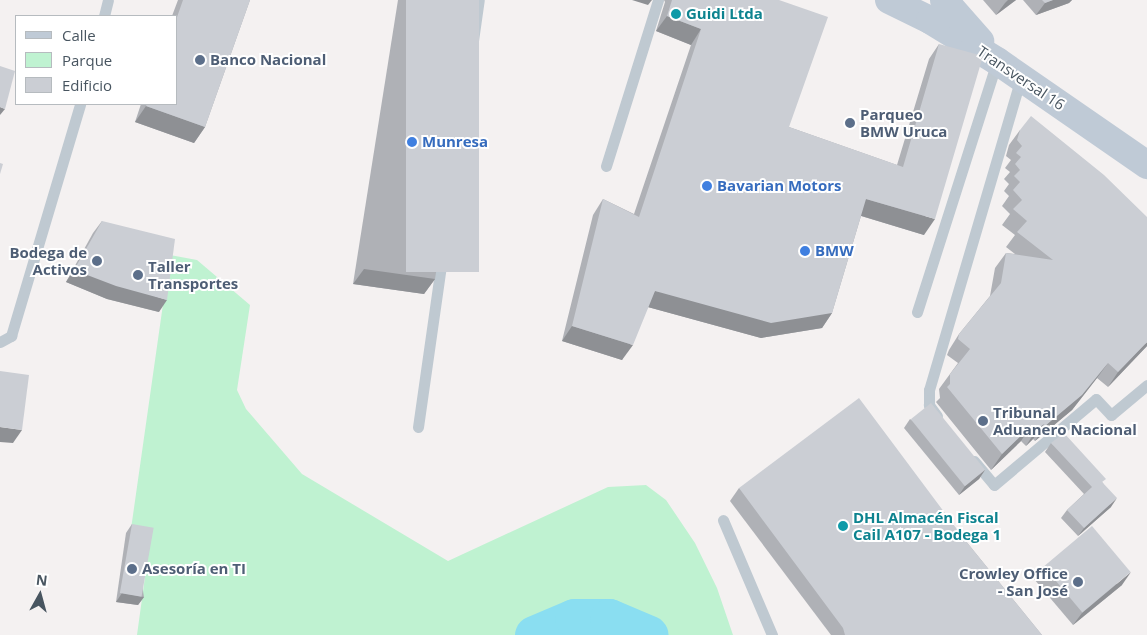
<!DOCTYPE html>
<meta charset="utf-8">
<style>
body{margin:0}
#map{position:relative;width:1147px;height:635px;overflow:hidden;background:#f4f1f1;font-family:"Open Sans",sans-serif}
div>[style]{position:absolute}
.green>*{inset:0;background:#bff2d1}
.river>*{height:39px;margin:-19.5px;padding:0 19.5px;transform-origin:19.5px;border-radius:19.5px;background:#8adef1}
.service>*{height:11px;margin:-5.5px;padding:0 5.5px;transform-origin:5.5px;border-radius:5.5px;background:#bfc9d1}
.secondary>*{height:28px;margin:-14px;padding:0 14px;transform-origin:14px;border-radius:14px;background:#bfcad6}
.wall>*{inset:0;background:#afb1b6}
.shaded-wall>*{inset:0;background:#8e9094}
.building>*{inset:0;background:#cbced4;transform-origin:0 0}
.dots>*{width:14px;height:14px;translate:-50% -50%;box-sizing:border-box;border:2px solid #fff;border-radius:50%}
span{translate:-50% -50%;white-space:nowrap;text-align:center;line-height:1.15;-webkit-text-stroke:4px #fff;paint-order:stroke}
.culture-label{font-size:15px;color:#0d838f;font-weight:700}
.left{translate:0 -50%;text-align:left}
.service-label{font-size:15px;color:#4e5e75;font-weight:700}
.right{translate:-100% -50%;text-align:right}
.street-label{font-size:15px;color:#485560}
.shop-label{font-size:15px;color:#366cbe;font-weight:700}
.legend{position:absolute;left:15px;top:15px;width:162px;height:90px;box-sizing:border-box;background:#fff;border:1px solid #b6bbbf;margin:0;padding:6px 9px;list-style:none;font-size:15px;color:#485560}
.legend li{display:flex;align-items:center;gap:10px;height:25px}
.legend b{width:25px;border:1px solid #b6bbbf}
.north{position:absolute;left:15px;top:570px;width:50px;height:50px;-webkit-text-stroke:4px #fff;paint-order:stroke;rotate:7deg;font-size:14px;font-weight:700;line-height:20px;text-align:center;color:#485560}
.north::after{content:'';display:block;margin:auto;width:18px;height:22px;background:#485560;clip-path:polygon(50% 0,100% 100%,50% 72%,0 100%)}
</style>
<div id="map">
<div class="green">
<div style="clip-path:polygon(170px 255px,197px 260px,250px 305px,237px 390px,246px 409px,302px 474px,448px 561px,608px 487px,646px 485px,666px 500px,695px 543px,717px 588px,733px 635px,137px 635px,151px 533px,131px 529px)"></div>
</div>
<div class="river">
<div style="left:534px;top:635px;width:43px;rotate:-23deg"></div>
<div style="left:574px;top:618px;width:35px"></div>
<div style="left:609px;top:618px;width:43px;rotate:23deg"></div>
</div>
<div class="service">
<div style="left:104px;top:16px;width:16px;rotate:-76deg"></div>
<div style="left:606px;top:166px;width:174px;rotate:-72.6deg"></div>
<div style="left:917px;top:312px;width:263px;rotate:-72.3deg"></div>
<div style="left:0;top:342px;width:13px;rotate:-29deg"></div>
<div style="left:11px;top:336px;width:242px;rotate:-73.4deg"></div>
<div style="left:937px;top:416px;width:14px;rotate:-126deg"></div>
<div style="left:929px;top:405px;width:15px;rotate:-90deg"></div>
<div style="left:929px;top:390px;width:325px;rotate:-73.6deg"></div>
<div style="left:418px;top:427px;width:431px;rotate:-81.9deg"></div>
<div style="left:974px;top:461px;width:31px;rotate:50deg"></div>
<div style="left:994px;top:485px;width:133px;rotate:-40.1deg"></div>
<div style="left:1096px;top:399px;width:22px;rotate:47deg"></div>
<div style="left:1111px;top:415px;width:47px;rotate:-39.8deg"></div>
<div style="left:723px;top:520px;width:125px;rotate:66.9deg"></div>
</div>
<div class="secondary">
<div style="left:889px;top:0;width:46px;rotate:26deg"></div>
<div style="left:930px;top:20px;width:79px;rotate:31.5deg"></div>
<div style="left:997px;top:61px;width:183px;rotate:34.7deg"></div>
<div style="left:944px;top:0;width:55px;rotate:48.7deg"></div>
</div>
<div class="wall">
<div style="clip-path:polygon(178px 0,250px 0,205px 127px,194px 143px,135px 122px,141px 104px,176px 104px,176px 16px,172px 16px)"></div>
<div style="clip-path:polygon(398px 0,479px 0,435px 279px,424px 294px,353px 284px)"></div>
<div style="clip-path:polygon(664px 0,779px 0,789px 127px,897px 165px,929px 59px,939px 44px,924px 235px,861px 216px,832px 313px,822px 328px,761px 338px,648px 307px,622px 360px,562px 341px,593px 215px,603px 199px,634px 214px,691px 45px,656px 31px,665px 2px)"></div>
<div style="clip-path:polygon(983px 0,1016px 0,996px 15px)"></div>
<div style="clip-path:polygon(1023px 0,1072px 0,1069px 3px,1036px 15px)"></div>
<div style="clip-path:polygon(1020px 130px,1147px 346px,1108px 387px,1097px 378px,1072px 410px,1035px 441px,1033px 439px,1026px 446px,1021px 441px,991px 470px,936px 402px,940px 398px,939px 389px,958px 363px,947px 355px,949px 350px,959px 334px,990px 296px,995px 268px,1006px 253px,1015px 254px,1006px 247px,1015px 235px,1002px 225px,1010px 214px,1002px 206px,1009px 196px,1004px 191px,1009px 184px,1004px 179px,1010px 172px,1005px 168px,1011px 160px,1006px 156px,1009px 145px)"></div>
<div style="clip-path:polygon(102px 221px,159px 312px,107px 299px,66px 282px,93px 233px)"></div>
<div style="clip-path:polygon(910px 419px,985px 470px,979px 479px,959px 495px,904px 428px)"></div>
<div style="clip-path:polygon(1051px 443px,1103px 483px,1111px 507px,1078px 536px,1061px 518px,1067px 510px,1084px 494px,1045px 452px)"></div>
<div style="clip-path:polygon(739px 488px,965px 540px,1042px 635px,831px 635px,730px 501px)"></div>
<div style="clip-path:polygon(132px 524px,144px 597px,138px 605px,116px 602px,126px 533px)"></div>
<div style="clip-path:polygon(1043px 566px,1122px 585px,1073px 625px,1034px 579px)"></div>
</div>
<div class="shaded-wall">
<div style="clip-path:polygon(632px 0,652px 0,648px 5px)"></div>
<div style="clip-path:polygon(1008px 0,1016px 0,996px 15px,1005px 3px)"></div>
<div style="clip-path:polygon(1053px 0,1072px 0,1069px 3px,1036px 15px,1045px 3px)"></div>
<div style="clip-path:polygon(667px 16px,701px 29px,691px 45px,656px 31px)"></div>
<div style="clip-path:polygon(146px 106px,205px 127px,194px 143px,135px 122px)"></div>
<div style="clip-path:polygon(0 107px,5px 109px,0 115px)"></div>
<div style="clip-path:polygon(866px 199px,935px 219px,924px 235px,855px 214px)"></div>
<div style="clip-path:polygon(364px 269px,435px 279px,424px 294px,353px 284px)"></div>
<div style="clip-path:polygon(74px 270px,167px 300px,159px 312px,107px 299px,66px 282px)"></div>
<div style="clip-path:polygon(655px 291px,832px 313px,822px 328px,761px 338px,644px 306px)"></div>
<div style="clip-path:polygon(572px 326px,633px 345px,622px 360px,562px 341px)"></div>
<div style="clip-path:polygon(1147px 342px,1147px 346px,1108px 387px,1118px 372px)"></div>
<div style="clip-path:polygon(1108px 363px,1097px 378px,1072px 410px,1035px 441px,1045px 426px)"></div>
<div style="clip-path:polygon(1044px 424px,1033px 439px,1026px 446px,1036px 430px)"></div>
<div style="clip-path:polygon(1031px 426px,1021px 441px,991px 470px,1002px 454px)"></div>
<div style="clip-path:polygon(0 427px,22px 430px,13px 443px,0 442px)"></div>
<div style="clip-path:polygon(985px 470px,979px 479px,959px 495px,965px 486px)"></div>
<div style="clip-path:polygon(1117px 498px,1111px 507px,1078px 536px,1084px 528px)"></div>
<div style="clip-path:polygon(1131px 572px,1122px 585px,1073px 625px,1082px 613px)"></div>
<div style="clip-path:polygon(122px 593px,144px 597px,138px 605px,116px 602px)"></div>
</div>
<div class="building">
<div style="clip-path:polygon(183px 0,250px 0,205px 127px,146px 106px,147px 104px,176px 104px,176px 20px)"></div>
<div style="left:406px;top:0;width:73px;height:272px"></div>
<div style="clip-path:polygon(672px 0,779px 0,828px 17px,789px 127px,903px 167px,939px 44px,983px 56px,935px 219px,866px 199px,832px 313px,771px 323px,655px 291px,633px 345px,572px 326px,603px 199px,639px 217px,701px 29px,667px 16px)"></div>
<div style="clip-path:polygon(1042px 0,1053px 0,1045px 3px)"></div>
<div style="clip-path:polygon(0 66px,15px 71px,5px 109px,0 107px)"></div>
<div style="clip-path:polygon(1031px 116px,1104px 175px,1147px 217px,1147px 342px,1118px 372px,1108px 363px,1082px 395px,1045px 426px,1044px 424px,1036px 430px,1031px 426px,1002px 454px,947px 387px,950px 384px,950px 374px,970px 349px,958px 339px,959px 334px,1001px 283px,1006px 253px,1053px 260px,1017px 232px,1027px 221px,1013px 209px,1022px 200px,1013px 190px,1020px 182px,1014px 176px,1020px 170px,1015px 164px,1021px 157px,1016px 153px,1022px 146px,1017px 140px,1020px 130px)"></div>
<div style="clip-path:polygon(0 163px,3px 164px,0 174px)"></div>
<div style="clip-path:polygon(102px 221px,175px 239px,167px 300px,116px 286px,74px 270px)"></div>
<div style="clip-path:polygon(0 371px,29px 375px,22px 430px,0 427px)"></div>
<div style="clip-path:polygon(859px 398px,965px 540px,1042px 635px,845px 635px,843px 628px,739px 488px)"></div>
<div style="left:931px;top:403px;width:86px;height:26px;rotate:51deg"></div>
<div style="clip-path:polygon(1064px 433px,1106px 479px,1102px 482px,1117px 498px,1084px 528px,1067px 510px,1092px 487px,1051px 443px)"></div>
<div style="left:132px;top:524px;width:22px;height:70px;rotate:10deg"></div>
<div style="left:1092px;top:526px;width:60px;height:63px;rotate:50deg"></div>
</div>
<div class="dots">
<div style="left:676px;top:14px;background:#0f9aa8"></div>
<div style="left:200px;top:60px;background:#5c6f8a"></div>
<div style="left:850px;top:123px;background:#5c6f8a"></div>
<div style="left:412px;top:142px;background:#3f7fe0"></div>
<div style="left:707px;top:186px;background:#3f7fe0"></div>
<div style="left:805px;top:251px;background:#3f7fe0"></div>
<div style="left:97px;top:261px;background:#5c6f8a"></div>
<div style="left:138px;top:275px;background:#5c6f8a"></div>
<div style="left:983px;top:421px;background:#5c6f8a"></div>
<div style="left:843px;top:526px;background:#0f9aa8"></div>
<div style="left:132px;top:569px;background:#5c6f8a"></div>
<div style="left:1078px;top:582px;background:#5c6f8a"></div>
</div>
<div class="culture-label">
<span class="left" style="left:686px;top:14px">Guidi Ltda</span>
<span class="left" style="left:853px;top:526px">DHL Almacén Fiscal<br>Cail A107 - Bodega 1</span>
</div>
<div class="service-label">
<span class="left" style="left:210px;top:60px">Banco Nacional</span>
<span class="left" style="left:860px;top:123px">Parqueo<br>BMW Uruca</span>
<span class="right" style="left:87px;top:261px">Bodega de<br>Activos</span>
<span class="left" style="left:148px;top:275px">Taller<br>Transportes</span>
<span class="left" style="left:993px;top:421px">Tribunal<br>Aduanero Nacional</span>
<span class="left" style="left:142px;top:569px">Asesoría en TI</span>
<span class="right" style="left:1068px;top:582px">Crowley Office<br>- San José</span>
</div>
<div class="street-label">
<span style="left:1021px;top:78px;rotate:34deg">Transversal 16</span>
</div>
<div class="shop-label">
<span class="left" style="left:422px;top:142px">Munresa</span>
<span class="left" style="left:717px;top:186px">Bavarian Motors</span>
<span class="left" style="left:815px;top:251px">BMW</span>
</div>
<ul class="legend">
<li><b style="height:6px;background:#bfcad6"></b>Calle</li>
<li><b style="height:14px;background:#bff2d1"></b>Parque</li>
<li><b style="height:14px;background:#cbced4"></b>Edificio</li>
</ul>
<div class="north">N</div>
</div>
